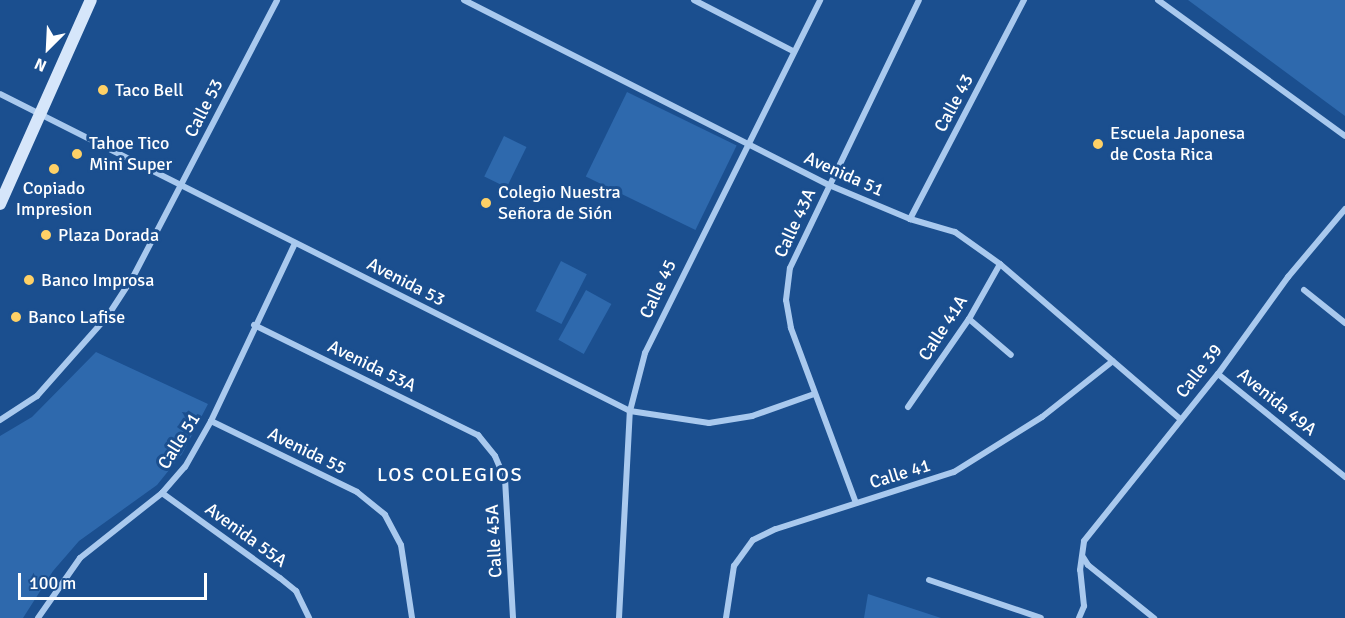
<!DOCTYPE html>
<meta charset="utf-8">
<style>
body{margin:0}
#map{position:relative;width:1345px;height:618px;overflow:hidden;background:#1b4f8f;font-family:Signika,sans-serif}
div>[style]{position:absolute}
.green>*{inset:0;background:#2e69ad;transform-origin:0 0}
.minor>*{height:6px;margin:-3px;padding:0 3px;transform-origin:3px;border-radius:3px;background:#a9c9ee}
.secondary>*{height:12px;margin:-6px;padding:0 6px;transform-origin:6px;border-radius:6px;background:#d6e6fa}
.dots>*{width:16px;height:16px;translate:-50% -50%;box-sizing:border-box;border:3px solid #1b4f8f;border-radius:50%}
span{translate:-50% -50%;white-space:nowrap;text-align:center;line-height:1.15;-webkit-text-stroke:6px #1b4f8f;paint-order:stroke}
.poi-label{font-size:18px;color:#fff}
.left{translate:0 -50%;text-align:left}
.street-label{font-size:18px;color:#fff}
.neighbourhood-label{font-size:20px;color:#fff;letter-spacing:1.5px}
.north{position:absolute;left:18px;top:18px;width:60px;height:60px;-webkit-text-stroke:4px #1b4f8f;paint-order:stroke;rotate:204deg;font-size:16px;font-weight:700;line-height:24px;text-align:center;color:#fff}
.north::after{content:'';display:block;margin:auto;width:21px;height:27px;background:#fff;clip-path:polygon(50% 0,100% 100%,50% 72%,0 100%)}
.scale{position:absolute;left:18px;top:573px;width:189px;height:27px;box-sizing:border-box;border:3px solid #fff;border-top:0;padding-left:8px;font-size:18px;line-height:21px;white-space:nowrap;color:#fff;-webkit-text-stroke:4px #1b4f8f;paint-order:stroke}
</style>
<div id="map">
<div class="green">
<div style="clip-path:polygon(1188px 0,1345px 0,1345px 116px)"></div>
<div style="left:627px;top:92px;width:122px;height:94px;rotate:26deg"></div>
<div style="left:504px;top:136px;width:25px;height:45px;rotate:26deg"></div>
<div style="left:561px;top:261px;width:29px;height:56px;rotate:27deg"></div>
<div style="left:586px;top:290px;width:29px;height:57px;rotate:29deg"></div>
<div style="clip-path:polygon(96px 352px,208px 404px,182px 454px,157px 485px,79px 541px,53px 571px,23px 618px,0 618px,0 436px,32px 417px)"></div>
<div style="clip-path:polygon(868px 594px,941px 618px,864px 618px)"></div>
</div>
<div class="minor">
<div style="left:464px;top:0;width:409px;rotate:26.9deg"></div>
<div style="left:829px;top:185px;width:88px;rotate:22.8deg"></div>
<div style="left:910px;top:219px;width:47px;rotate:16.1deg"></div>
<div style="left:955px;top:232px;width:55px;rotate:35.4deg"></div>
<div style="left:1000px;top:264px;width:238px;rotate:40.7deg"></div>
<div style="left:694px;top:0;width:111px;rotate:27.3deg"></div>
<div style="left:1158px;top:0;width:231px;rotate:36deg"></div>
<div style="left:0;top:94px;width:705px;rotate:26.71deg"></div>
<div style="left:630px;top:411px;width:80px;rotate:8.6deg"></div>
<div style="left:709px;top:423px;width:44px;rotate:-9.2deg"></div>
<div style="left:752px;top:416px;width:66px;rotate:-19.5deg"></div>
<div style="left:910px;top:219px;width:247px;rotate:-62.5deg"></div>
<div style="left:1304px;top:290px;width:53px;rotate:38.8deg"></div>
<div style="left:969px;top:319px;width:55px;rotate:40.6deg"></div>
<div style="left:254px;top:325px;width:250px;rotate:26.2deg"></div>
<div style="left:478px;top:435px;width:27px;rotate:51deg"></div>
<div style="left:495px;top:456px;width:25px;rotate:67deg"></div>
<div style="left:505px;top:479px;width:139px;rotate:86.7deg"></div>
<div style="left:1218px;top:374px;width:164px;rotate:39deg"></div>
<div style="left:908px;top:407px;width:107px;rotate:-55.3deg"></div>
<div style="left:969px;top:319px;width:63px;rotate:-60.6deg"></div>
<div style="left:0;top:420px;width:44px;rotate:-33deg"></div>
<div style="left:37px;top:396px;width:106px;rotate:-48.5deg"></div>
<div style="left:107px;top:317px;width:48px;rotate:-57deg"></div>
<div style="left:133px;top:277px;width:312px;rotate:-62.5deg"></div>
<div style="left:211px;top:421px;width:162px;rotate:25.9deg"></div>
<div style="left:357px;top:492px;width:36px;rotate:39deg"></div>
<div style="left:385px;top:515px;width:34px;rotate:62deg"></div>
<div style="left:401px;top:545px;width:74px;rotate:81.4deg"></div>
<div style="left:162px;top:493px;width:145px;rotate:35.8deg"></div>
<div style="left:280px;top:578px;width:21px;rotate:39deg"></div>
<div style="left:296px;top:591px;width:30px;rotate:64deg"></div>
<div style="left:856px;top:503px;width:187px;rotate:-110.4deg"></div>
<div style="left:791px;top:328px;width:28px;rotate:-100deg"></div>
<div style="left:786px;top:300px;width:32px;rotate:-83deg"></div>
<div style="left:790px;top:268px;width:297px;rotate:-64.3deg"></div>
<div style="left:1083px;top:557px;width:9px;rotate:58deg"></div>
<div style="left:1088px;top:565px;width:85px;rotate:38.8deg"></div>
<div style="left:929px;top:580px;width:118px;rotate:18.7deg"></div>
<div style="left:38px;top:618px;width:73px;rotate:-55deg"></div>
<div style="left:80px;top:558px;width:105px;rotate:-38.4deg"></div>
<div style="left:162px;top:493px;width:35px;rotate:-49deg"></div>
<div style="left:185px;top:467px;width:53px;rotate:-60.5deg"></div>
<div style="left:211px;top:421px;width:197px;rotate:-64.7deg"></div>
<div style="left:619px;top:618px;width:207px;rotate:-87deg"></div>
<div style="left:630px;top:411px;width:60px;rotate:-75.5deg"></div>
<div style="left:645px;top:353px;width:394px;rotate:-63.6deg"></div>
<div style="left:726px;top:618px;width:53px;rotate:-81.3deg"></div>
<div style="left:734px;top:566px;width:32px;rotate:-54deg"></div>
<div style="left:753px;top:540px;width:25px;rotate:-26deg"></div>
<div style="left:776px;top:529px;width:187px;rotate:-17.8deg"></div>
<div style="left:954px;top:472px;width:104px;rotate:-32deg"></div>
<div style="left:1042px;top:417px;width:90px;rotate:-38.3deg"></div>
<div style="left:1079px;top:618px;width:13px;rotate:-67deg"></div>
<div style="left:1084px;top:606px;width:36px;rotate:-96deg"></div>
<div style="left:1080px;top:570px;width:29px;rotate:-82deg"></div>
<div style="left:1084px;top:541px;width:214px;rotate:-51.3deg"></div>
<div style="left:1218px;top:374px;width:120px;rotate:-54.2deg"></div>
<div style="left:1288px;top:277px;width:89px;rotate:-50deg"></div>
</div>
<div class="secondary">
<div style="left:0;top:204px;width:223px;rotate:-66deg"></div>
</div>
<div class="dots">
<div style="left:103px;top:90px;background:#ffd166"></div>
<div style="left:1098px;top:144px;background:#ffd166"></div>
<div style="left:77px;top:154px;background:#ffd166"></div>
<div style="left:54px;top:169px;background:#ffd166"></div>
<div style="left:486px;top:203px;background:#ffd166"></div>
<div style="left:46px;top:235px;background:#ffd166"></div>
<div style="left:29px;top:280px;background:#ffd166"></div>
<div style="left:16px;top:317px;background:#ffd166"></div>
</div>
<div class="poi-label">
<span class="left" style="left:115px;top:90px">Taco Bell</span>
<span class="left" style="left:1110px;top:144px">Escuela Japonesa<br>de Costa Rica</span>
<span class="left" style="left:89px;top:154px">Tahoe Tico<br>Mini Super</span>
<span style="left:54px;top:199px">Copiado<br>Impresion</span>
<span class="left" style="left:498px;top:203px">Colegio Nuestra<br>Señora de Sión</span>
<span class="left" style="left:58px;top:235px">Plaza Dorada</span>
<span class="left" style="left:41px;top:280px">Banco Improsa</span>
<span class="left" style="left:28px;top:317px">Banco Lafise</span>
</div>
<div class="street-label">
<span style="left:954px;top:103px;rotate:-62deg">Calle 43</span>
<span style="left:204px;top:108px;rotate:-63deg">Calle 53</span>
<span style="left:844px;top:174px;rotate:24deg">Avenida 51</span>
<span style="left:795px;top:223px;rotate:-65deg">Calle 43A</span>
<span style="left:406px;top:282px;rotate:27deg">Avenida 53</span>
<span style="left:658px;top:289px;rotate:-65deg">Calle 45</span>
<span style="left:943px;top:328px;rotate:-57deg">Calle 41A</span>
<span style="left:372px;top:366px;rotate:26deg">Avenida 53A</span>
<span style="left:1199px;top:371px;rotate:-52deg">Calle 39</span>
<span style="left:1277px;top:402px;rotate:39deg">Avenida 49A</span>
<span style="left:179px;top:441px;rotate:-58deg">Calle 51</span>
<span style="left:307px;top:451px;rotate:26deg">Avenida 55</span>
<span style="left:900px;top:474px;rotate:-17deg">Calle 41</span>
<span style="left:246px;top:535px;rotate:36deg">Avenida 55A</span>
<span style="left:494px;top:541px;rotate:-93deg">Calle 45A</span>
</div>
<div class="neighbourhood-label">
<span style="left:450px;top:474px">LOS COLEGIOS</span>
</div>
<div class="north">N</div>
<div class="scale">100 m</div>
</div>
